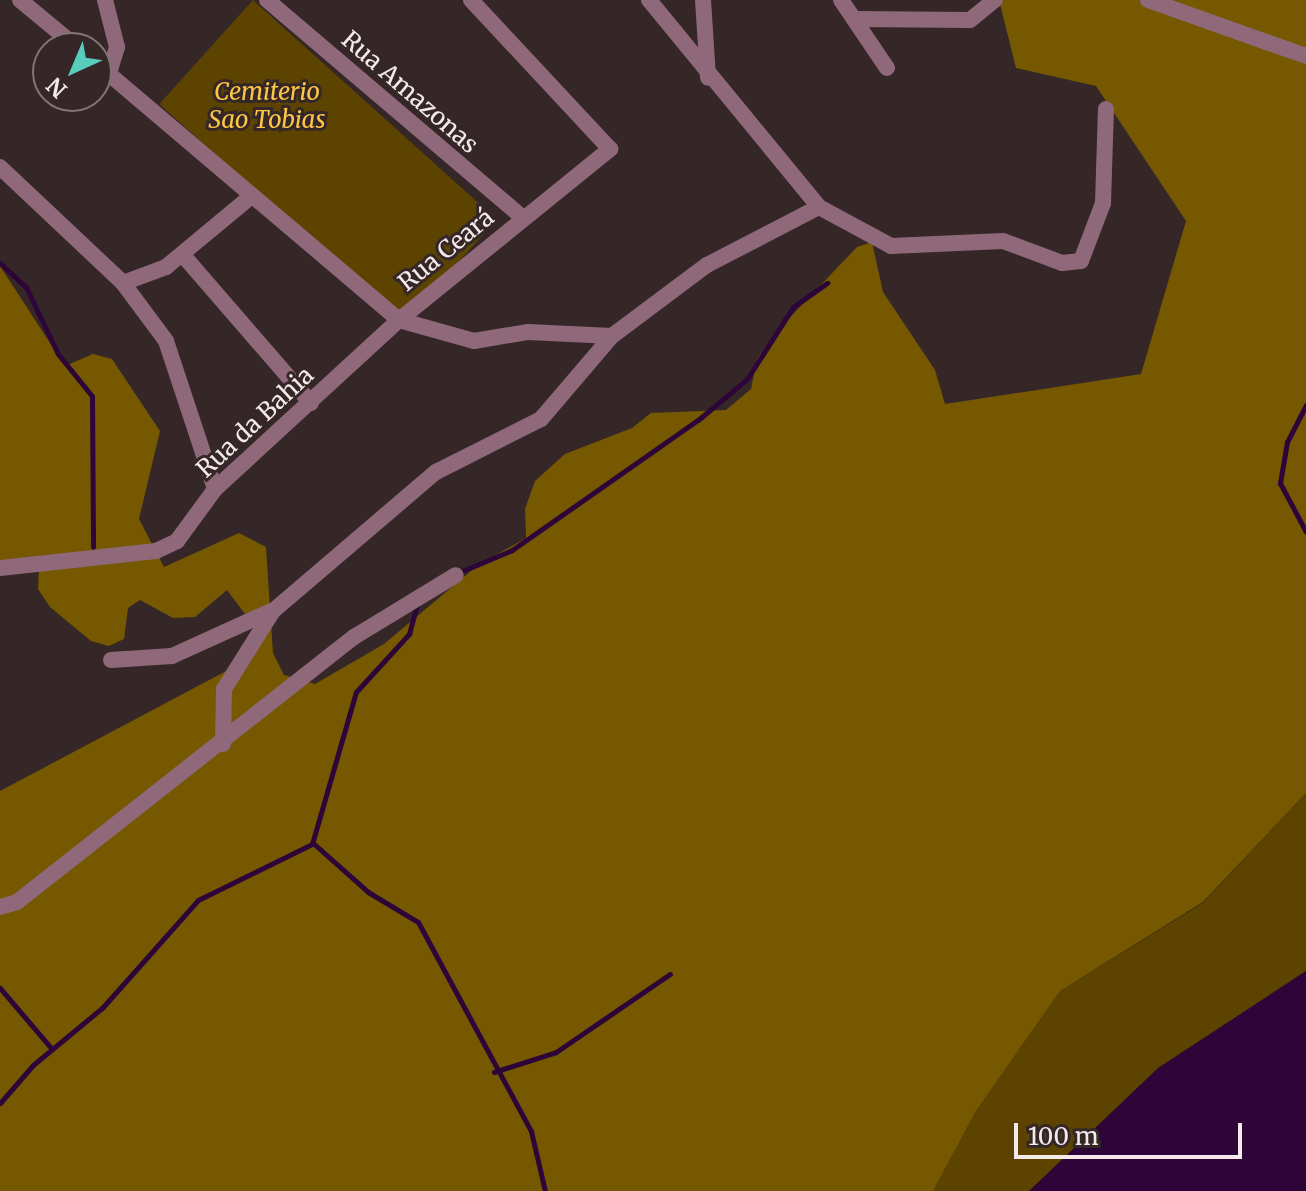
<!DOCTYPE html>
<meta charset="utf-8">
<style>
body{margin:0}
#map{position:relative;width:1306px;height:1191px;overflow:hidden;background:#352727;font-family:Merriweather,serif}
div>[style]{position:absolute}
.green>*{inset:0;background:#5c4400;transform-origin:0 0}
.forest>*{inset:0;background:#755800}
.water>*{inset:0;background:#2d0539}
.stream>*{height:5px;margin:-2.5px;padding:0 2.5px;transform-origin:2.5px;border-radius:2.5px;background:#2d0539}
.minor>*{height:16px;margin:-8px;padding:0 8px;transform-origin:8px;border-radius:8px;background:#8f687a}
span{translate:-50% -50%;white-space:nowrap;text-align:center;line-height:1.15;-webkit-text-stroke:6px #352727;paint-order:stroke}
.park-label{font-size:24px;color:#fcc745;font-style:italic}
.street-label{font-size:24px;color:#f3eae9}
.north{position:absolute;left:32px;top:32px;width:80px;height:80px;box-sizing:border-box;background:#352727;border:2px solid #817575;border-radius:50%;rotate:224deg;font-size:22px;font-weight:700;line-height:32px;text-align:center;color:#f3eae9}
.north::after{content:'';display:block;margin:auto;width:28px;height:36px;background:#5acebc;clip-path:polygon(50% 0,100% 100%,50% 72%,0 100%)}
.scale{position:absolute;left:1014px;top:1123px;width:228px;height:36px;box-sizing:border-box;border:4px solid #f3eae9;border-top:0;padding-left:10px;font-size:24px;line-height:28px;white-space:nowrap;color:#f3eae9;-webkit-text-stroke:6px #352727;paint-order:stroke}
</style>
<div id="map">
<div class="green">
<div style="left:253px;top:0;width:328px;height:140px;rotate:42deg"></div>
<div style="clip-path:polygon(1306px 793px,1306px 971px,1213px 1033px,1029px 1191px,933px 1191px,976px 1111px,1060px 991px,1203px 903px)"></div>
</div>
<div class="forest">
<div style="clip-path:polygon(999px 0,1306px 0,1306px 793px,1203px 902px,1060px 991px,976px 1111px,933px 1191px,0 1191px,0 791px,230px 669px,269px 623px,251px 622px,227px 590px,195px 617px,173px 618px,140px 600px,128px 608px,124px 639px,109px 646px,91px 641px,50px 607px,38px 589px,39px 564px,0 571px,0 266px,65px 366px,93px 354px,112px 359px,160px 431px,139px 519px,164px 567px,239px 533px,266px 547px,273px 653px,284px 675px,315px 684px,384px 644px,478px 565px,526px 538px,525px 509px,535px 481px,565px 454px,632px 428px,651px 413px,726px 410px,751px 389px,757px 359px,777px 331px,857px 247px,872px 242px,883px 292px,935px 370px,945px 404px,1141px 374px,1186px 221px,1096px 86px,1016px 68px)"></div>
</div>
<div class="water">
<div style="clip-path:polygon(1306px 971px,1306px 1191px,1029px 1191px,1158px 1068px)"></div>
</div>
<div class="stream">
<div style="left:0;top:263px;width:35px;rotate:43deg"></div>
<div style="left:26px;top:287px;width:74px;rotate:64.5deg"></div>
<div style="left:58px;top:354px;width:54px;rotate:51deg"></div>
<div style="left:92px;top:396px;width:151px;rotate:89.6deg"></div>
<div style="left:1306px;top:405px;width:42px;rotate:117.2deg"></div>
<div style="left:1287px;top:442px;width:42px;rotate:99.7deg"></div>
<div style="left:1280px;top:483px;width:55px;rotate:62deg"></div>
<div style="left:460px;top:572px;width:56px;rotate:-22.9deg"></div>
<div style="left:512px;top:550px;width:227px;rotate:-35deg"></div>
<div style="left:698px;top:420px;width:64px;rotate:-39.9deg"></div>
<div style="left:747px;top:379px;width:85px;rotate:-57.4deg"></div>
<div style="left:793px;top:307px;width:42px;rotate:-35.2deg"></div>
<div style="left:313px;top:843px;width:74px;rotate:41.7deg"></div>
<div style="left:368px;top:892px;width:58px;rotate:31deg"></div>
<div style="left:418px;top:922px;width:238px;rotate:61.6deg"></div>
<div style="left:531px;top:1131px;width:62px;rotate:76.9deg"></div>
<div style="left:0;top:988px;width:80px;rotate:49.6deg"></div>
<div style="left:494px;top:1072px;width:65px;rotate:-17.9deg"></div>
<div style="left:556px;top:1052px;width:138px;rotate:-34.4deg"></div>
<div style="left:0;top:1103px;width:50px;rotate:-49deg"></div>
<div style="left:33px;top:1065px;width:91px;rotate:-39.6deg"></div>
<div style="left:103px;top:1007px;width:143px;rotate:-48.4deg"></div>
<div style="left:198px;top:900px;width:127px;rotate:-26.2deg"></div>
<div style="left:312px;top:844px;width:158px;rotate:-73.9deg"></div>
<div style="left:356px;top:692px;width:79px;rotate:-47.6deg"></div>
<div style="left:409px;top:634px;width:31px;rotate:-75deg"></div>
</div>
<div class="minor">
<div style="left:20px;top:0;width:75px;rotate:39.6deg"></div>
<div style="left:105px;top:0;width:49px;rotate:75.7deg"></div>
<div style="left:117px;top:47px;width:28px;rotate:107deg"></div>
<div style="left:267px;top:0;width:336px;rotate:40.4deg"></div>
<div style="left:649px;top:0;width:268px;rotate:50.6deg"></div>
<div style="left:819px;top:207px;width:82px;rotate:28.4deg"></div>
<div style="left:891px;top:246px;width:112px;rotate:-2.6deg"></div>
<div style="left:1003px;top:241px;width:63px;rotate:20.4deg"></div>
<div style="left:1062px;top:263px;width:19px;rotate:-6deg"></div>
<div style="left:1081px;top:261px;width:62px;rotate:-69.2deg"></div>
<div style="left:1103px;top:203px;width:94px;rotate:-88.2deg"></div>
<div style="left:703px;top:0;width:78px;rotate:86.3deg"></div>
<div style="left:841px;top:0;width:82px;rotate:55.9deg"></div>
<div style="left:1148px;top:0;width:168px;rotate:19.5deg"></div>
<div style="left:854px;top:19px;width:116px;rotate:0.5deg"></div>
<div style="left:970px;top:20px;width:32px;rotate:-39deg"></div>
<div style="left:96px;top:63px;width:397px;rotate:40.3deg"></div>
<div style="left:399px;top:320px;width:78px;rotate:15.6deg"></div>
<div style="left:474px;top:341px;width:55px;rotate:-9.5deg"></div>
<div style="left:528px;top:332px;width:84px;rotate:2.7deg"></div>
<div style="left:0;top:167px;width:169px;rotate:43.3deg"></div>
<div style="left:123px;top:283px;width:72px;rotate:53.4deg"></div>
<div style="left:166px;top:341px;width:156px;rotate:71.7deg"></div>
<div style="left:182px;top:254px;width:197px;rotate:49.1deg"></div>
<div style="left:123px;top:283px;width:46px;rotate:-20.4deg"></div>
<div style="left:166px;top:267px;width:108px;rotate:-39.7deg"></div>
<div style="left:0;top:568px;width:157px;rotate:-6.2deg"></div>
<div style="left:156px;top:551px;width:23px;rotate:-25deg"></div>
<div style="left:177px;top:541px;width:64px;rotate:-53.8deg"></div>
<div style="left:215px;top:489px;width:250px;rotate:-42.6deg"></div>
<div style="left:399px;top:320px;width:272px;rotate:-39deg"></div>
<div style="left:610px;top:149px;width:204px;rotate:-133deg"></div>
<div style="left:111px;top:660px;width:61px;rotate:-3.8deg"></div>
<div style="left:172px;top:656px;width:109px;rotate:-24.4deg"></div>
<div style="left:223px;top:744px;width:55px;rotate:-89deg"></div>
<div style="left:224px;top:689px;width:92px;rotate:-57.9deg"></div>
<div style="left:273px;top:611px;width:214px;rotate:-40.5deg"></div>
<div style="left:436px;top:472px;width:118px;rotate:-26.8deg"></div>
<div style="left:541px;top:419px;width:109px;rotate:-49.5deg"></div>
<div style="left:612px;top:336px;width:119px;rotate:-36.8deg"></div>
<div style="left:707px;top:265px;width:126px;rotate:-27.4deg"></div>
<div style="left:0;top:907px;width:18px;rotate:-16deg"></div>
<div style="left:17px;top:902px;width:429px;rotate:-38.2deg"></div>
<div style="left:354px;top:637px;width:119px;rotate:-31.3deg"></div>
</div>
<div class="park-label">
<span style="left:267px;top:106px">Cemiterio<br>Sao Tobias</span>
</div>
<div class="street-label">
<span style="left:410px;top:92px;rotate:41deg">Rua Amazonas</span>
<span style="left:446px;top:250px;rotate:-39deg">Rua Ceará</span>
<span style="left:255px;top:422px;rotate:-43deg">Rua da Bahia</span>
</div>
<div class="north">N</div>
<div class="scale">100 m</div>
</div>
